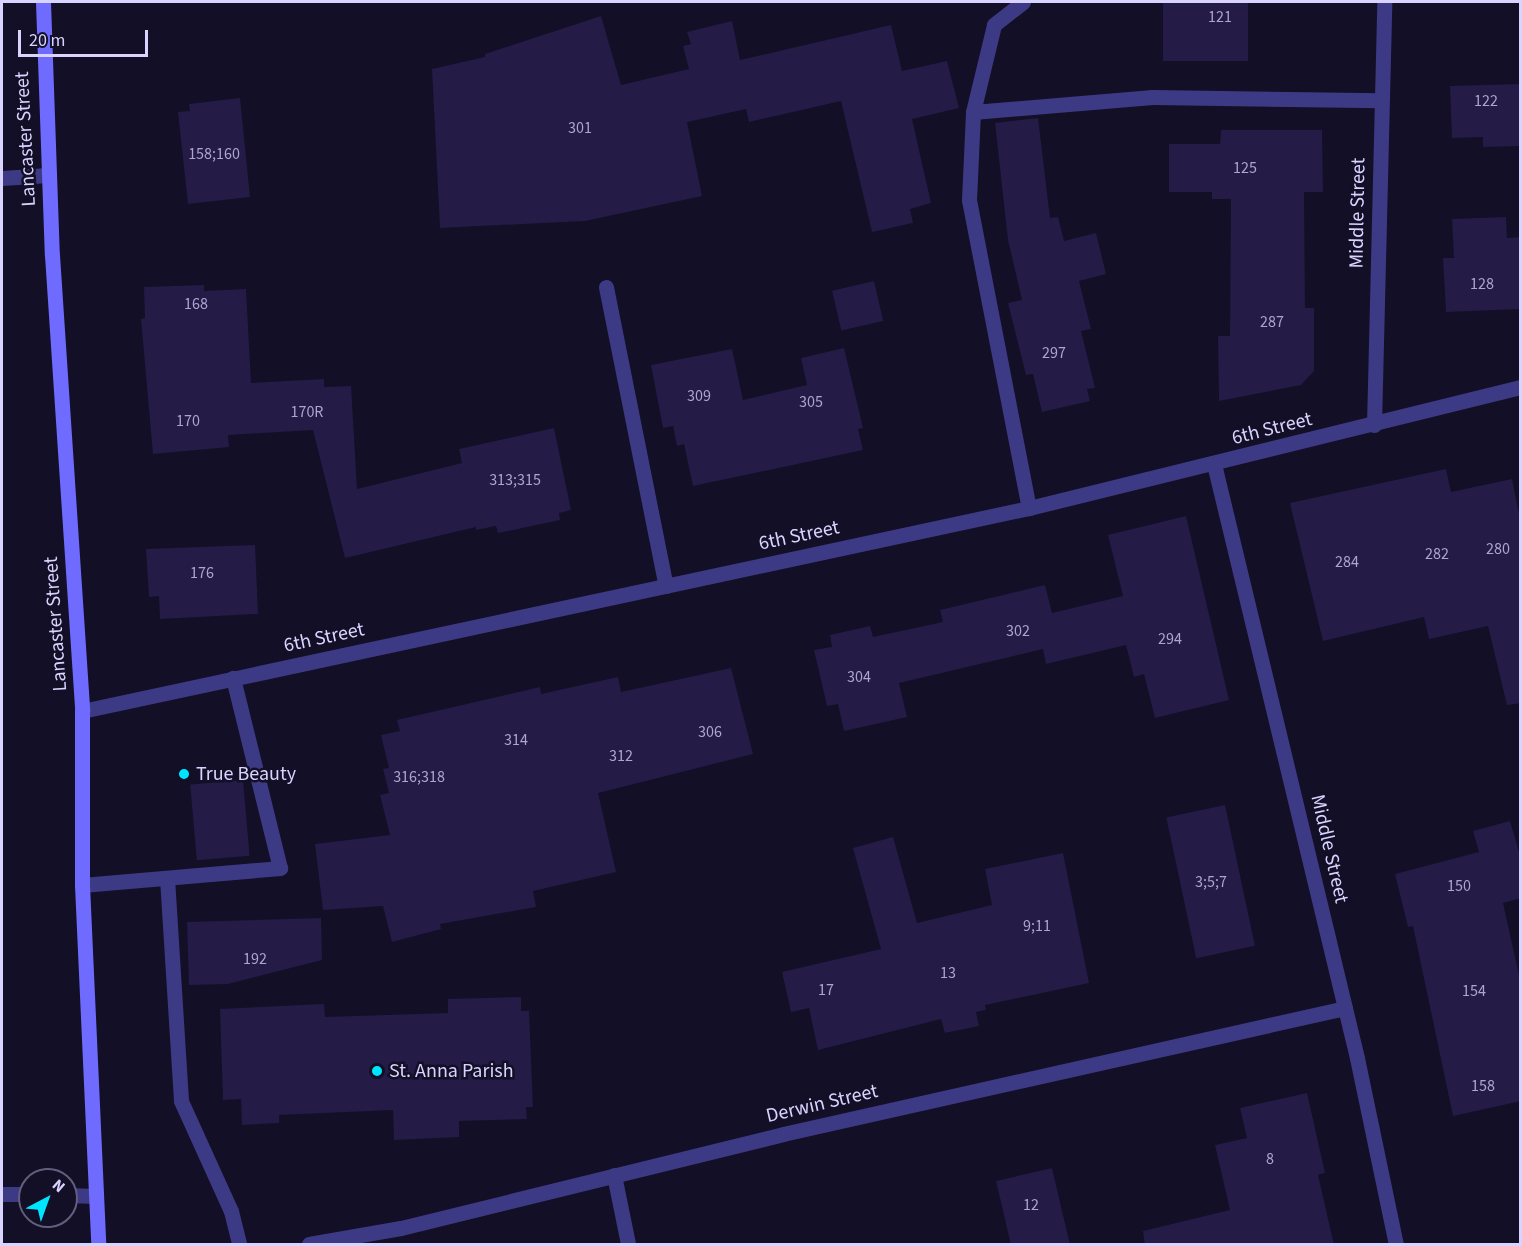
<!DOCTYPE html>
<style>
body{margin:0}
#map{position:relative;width:1522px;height:1246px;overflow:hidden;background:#130f26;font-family:"Source Sans 3",sans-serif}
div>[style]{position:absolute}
.building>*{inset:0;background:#241b47;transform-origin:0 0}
.service>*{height:15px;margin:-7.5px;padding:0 7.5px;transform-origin:7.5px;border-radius:7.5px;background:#3d3a85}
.minor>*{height:15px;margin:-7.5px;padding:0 7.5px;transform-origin:7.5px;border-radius:7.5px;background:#3d3a85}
.tertiary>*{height:15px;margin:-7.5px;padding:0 7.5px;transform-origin:7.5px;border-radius:7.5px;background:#3d3a85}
.secondary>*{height:15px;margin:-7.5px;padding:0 7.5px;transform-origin:7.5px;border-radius:7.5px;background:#6f6bff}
.dots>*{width:16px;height:16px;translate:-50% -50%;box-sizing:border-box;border:3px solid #130f26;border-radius:50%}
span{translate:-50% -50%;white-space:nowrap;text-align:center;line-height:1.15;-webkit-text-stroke:5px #130f26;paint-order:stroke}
.number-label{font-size:16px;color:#aca6d1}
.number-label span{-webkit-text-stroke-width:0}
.street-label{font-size:20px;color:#d9d4ff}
.poi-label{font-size:20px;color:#d9d4ff}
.left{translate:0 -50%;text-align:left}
.frame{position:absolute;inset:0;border:3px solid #d9d4ff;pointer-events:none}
.north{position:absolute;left:18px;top:1168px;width:60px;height:60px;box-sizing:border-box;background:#130f26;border:2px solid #625e7d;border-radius:50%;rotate:41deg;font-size:16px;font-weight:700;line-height:24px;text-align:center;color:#d9d4ff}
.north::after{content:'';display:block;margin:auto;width:21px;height:27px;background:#00e5ff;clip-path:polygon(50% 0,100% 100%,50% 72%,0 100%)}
.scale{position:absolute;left:18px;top:30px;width:130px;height:27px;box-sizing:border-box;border:3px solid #d9d4ff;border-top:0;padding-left:8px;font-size:18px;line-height:21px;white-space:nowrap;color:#d9d4ff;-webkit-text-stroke:4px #130f26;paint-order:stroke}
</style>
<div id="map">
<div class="building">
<div style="left:1163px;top:2px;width:85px;height:59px"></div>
<div style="clip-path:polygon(601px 16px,621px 85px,689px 69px,683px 46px,691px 44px,687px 32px,732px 21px,740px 60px,891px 25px,902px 71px,947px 61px,959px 108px,912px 119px,931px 203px,910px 209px,913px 223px,872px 232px,841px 101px,749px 122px,746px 109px,687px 122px,702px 196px,585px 221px,440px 228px,432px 69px,485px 57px,485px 54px)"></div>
<div style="clip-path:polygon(1521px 84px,1521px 146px,1483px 147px,1483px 137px,1452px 138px,1450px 86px)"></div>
<div style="clip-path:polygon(240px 98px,250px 197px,188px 204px,178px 112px,190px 111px,189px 104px)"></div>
<div style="clip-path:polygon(1038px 118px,1050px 218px,1058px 217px,1064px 241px,1096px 233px,1106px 274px,1079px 281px,1091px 329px,1081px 331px,1095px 388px,1087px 389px,1090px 401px,1042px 412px,1033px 374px,1026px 375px,1008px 303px,1022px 300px,1008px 240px,995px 123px)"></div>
<div style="clip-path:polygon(1221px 130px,1322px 130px,1323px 192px,1304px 192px,1305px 308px,1314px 308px,1314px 371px,1301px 385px,1219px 401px,1218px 336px,1230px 336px,1231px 199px,1212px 199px,1212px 192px,1169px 192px,1169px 144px,1220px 144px)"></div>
<div style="clip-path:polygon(1506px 217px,1507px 238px,1521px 237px,1521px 309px,1446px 312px,1443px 258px,1454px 258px,1452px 219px)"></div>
<div style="left:874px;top:281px;width:41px;height:43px;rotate:77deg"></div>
<div style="clip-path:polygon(204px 285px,204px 291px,246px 289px,251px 383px,324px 379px,324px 387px,351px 386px,357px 489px,462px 463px,459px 449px,554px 428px,571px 510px,559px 513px,560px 520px,498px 533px,496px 526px,476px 530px,476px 527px,345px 558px,313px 430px,228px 435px,229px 447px,153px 454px,141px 319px,145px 318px,144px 287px)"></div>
<div style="clip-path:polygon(844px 348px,863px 428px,858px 429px,863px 450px,693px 486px,684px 444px,677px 446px,673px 426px,663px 428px,651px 365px,732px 349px,743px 400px,807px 385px,801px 358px)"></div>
<div style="clip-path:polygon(1446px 469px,1451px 492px,1512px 479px,1521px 524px,1521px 703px,1507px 705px,1488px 626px,1429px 639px,1424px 617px,1323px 641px,1290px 503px)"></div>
<div style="clip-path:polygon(1186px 516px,1229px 700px,1155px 718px,1144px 674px,1134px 677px,1126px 645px,1046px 664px,1043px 649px,899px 683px,907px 717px,844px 731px,838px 704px,827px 706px,814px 650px,832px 647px,830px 635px,870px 626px,873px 637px,943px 622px,940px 610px,1045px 585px,1052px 613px,1123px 596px,1108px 535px)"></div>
<div style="clip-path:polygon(255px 545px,258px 614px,160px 619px,159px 596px,149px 597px,146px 549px)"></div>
<div style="clip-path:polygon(731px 668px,753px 754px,598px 793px,616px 872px,533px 891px,536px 907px,440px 924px,441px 929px,392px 942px,383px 906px,323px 910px,315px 844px,390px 835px,380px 795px,389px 793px,383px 769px,389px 768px,381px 735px,400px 731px,397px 720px,540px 687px,541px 694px,618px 677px,621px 692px)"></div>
<div style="left:243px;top:780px;width:76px;height:53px;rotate:85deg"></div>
<div style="left:1225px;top:805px;width:144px;height:60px;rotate:78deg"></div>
<div style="clip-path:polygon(1510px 821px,1521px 859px,1521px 898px,1503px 903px,1521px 984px,1521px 1101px,1453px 1116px,1413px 926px,1408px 927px,1395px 874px,1479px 852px,1473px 831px)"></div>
<div style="clip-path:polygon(893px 837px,917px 923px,992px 905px,985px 869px,1063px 853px,1089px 983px,985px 1005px,986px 1010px,976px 1012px,979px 1026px,945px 1033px,941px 1019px,818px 1050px,809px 1008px,791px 1012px,782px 972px,881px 949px,853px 848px)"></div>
<div style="clip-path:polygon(321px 918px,322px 960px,228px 984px,189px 985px,187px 922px)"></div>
<div style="clip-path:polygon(521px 997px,521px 1011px,529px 1011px,533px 1107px,526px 1107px,527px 1119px,459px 1121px,459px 1137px,394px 1140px,393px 1110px,279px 1115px,279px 1123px,242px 1125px,241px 1099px,223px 1100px,220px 1009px,324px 1004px,325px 1017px,448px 1013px,448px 999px)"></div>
<div style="clip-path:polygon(1307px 1093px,1325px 1173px,1318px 1175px,1334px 1245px,1145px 1245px,1143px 1231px,1230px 1210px,1215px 1145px,1247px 1138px,1240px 1108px)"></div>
<div style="clip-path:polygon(1052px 1168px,1070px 1245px,1011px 1245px,996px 1181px)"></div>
</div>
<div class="service">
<div style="left:1023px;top:2px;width:37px;rotate:142deg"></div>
<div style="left:994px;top:25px;width:89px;rotate:103.6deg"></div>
<div style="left:973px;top:112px;width:88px;rotate:92.6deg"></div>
<div style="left:969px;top:200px;width:314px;rotate:79deg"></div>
<div style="left:973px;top:112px;width:180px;rotate:-4.8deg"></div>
<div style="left:1152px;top:97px;width:229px;rotate:0.8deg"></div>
<div style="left:2px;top:178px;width:46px;rotate:-3.7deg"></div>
<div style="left:606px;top:287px;width:305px;rotate:78.7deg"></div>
<div style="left:167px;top:878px;width:223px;rotate:86.4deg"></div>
<div style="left:181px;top:1101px;width:121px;rotate:65.6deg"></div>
<div style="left:231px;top:1211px;width:34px;rotate:76deg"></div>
<div style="left:82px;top:885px;width:199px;rotate:-4.9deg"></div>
<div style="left:280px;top:868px;width:196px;rotate:-103.9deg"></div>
<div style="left:614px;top:1175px;width:70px;rotate:78.5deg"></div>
<div style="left:2px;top:1194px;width:28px"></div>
<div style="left:66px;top:1195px;width:30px;rotate:2deg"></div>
</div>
<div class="minor">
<div style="left:1374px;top:425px;width:423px;rotate:-88.6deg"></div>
<div style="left:1214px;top:464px;width:611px;rotate:76.46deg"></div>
<div style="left:1357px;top:1058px;width:190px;rotate:78.2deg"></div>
<div style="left:309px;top:1244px;width:93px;rotate:-9.9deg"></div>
<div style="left:401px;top:1228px;width:393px;rotate:-13.8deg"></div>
<div style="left:783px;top:1134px;width:576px;rotate:-12.64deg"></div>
</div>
<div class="tertiary">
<div style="left:82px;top:711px;width:969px;rotate:-12.1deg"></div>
<div style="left:1029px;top:508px;width:506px;rotate:-13.84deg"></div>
</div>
<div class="secondary">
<div style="left:43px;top:2px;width:253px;rotate:88deg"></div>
<div style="left:52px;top:255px;width:457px;rotate:86.2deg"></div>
<div style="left:82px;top:711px;width:174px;rotate:90deg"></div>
<div style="left:82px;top:885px;width:359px;rotate:87.4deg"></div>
</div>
<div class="dots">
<div style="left:184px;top:774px;background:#00e5ff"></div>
<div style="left:377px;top:1071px;background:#00e5ff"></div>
</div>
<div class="number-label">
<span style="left:1220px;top:17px">121</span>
<span style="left:1486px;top:101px">122</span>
<span style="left:580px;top:128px">301</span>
<span style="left:214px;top:154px">158;160</span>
<span style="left:1245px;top:168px">125</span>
<span style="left:1482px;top:284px">128</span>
<span style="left:196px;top:304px">168</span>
<span style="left:1272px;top:322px">287</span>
<span style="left:1054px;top:353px">297</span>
<span style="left:699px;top:396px">309</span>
<span style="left:811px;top:402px">305</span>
<span style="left:307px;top:412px">170R</span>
<span style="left:188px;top:421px">170</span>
<span style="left:515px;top:480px">313;315</span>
<span style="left:1498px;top:549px">280</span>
<span style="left:1437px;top:554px">282</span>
<span style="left:1347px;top:562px">284</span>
<span style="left:202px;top:573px">176</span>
<span style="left:1018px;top:631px">302</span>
<span style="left:1170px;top:639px">294</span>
<span style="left:859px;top:677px">304</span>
<span style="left:710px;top:732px">306</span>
<span style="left:516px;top:740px">314</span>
<span style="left:621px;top:756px">312</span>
<span style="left:419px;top:777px">316;318</span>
<span style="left:1211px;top:882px">3;5;7</span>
<span style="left:1459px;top:886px">150</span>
<span style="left:1037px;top:926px">9;11</span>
<span style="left:255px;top:959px">192</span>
<span style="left:948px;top:973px">13</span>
<span style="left:826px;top:990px">17</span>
<span style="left:1474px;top:991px">154</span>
<span style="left:1483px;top:1086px">158</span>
<span style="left:1270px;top:1159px">8</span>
<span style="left:1031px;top:1205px">12</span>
</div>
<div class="street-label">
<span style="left:26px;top:139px;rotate:-93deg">Lancaster Street</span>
<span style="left:1358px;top:213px;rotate:-89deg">Middle Street</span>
<span style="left:1272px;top:429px;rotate:-14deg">6th Street</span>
<span style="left:799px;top:536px;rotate:-12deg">6th Street</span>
<span style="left:56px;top:624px;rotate:-94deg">Lancaster Street</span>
<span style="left:324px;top:638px;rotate:-12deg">6th Street</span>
<span style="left:1329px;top:849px;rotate:77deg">Middle Street</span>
<span style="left:822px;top:1104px;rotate:-13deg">Derwin Street</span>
</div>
<div class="poi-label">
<span class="left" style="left:196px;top:774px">True Beauty</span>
<span class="left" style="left:389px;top:1071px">St. Anna Parish</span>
</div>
<div class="frame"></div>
<div class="north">N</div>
<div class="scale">20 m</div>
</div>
